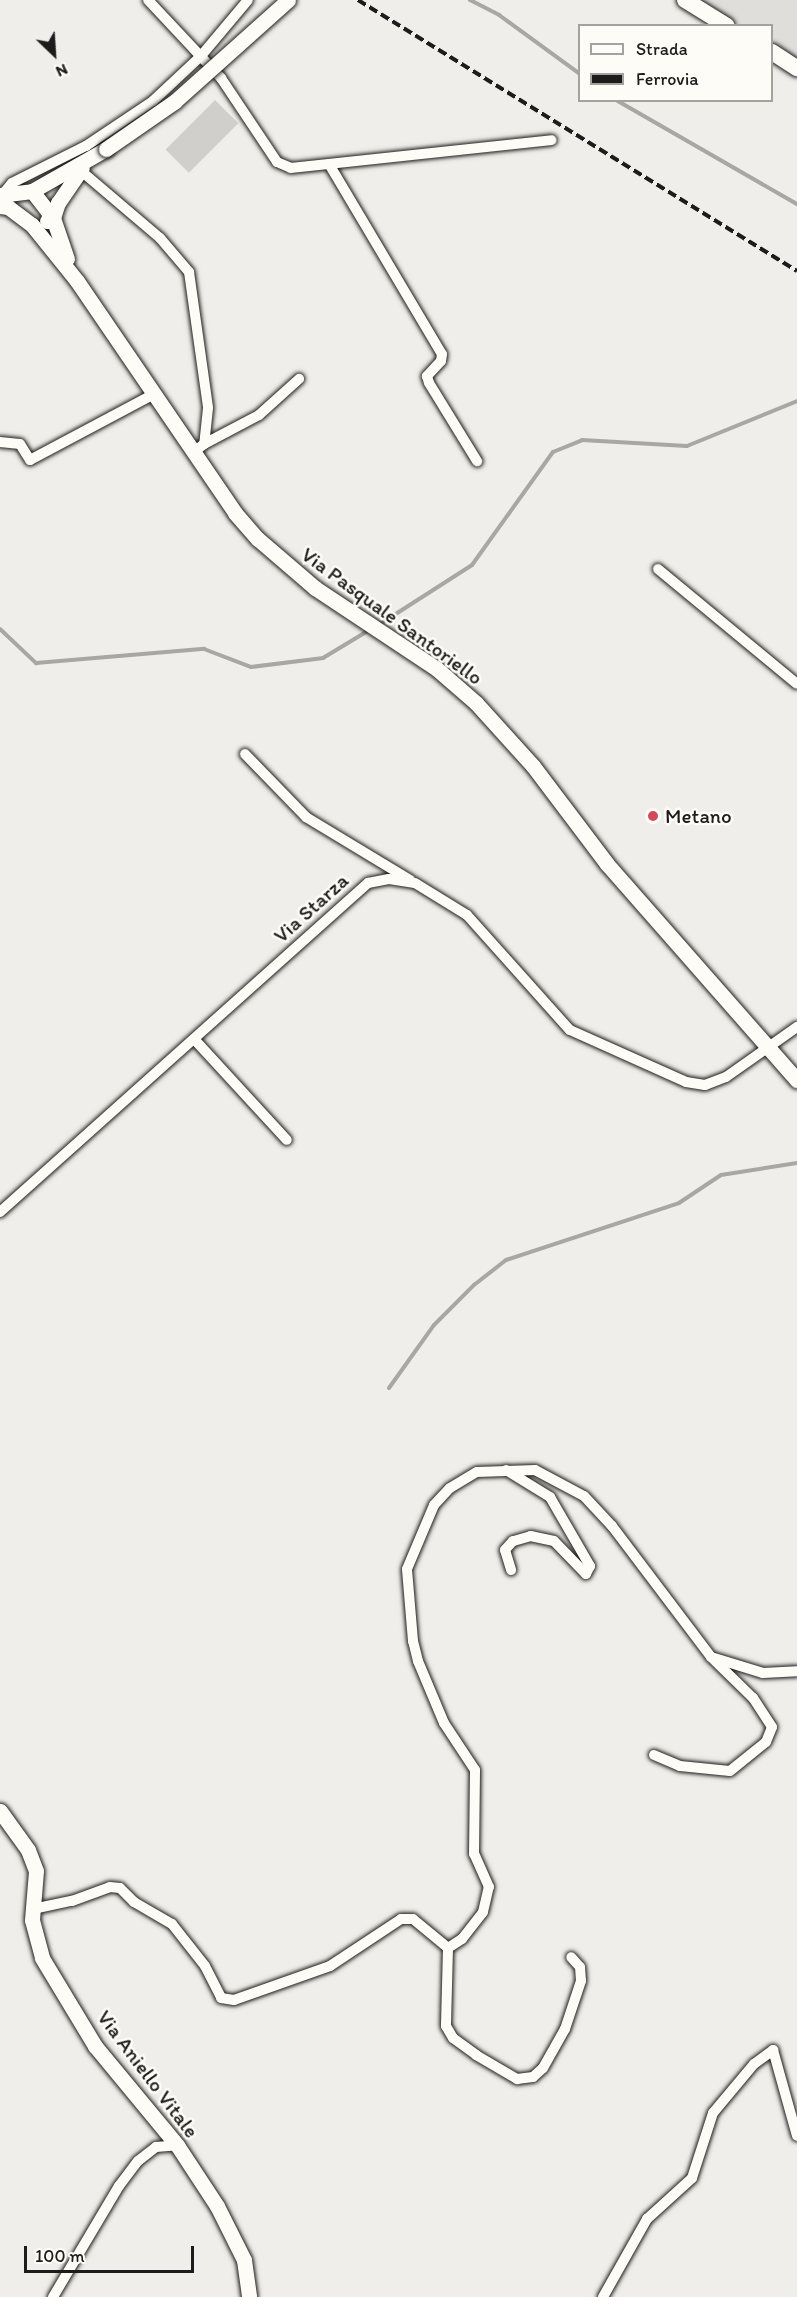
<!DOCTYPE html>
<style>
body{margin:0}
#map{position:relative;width:797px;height:2297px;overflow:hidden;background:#f0eeea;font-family:Itim,sans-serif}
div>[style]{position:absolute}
.built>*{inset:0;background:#e0deda}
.green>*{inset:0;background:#d0cfcc;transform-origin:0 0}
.stream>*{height:4px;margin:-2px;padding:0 2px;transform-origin:2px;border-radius:2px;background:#a8a7a3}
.roads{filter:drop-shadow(0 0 2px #1c1c1c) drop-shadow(0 0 2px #1c1c1c)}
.street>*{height:10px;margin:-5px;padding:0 5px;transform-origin:5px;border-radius:5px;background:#fdfcf7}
.secondary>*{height:15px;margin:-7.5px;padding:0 7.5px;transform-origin:7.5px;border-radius:7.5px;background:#fdfcf7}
.primary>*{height:16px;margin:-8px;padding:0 8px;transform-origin:8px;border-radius:8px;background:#fdfcf7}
.rail>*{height:4px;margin-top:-2px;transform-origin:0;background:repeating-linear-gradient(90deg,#1c1c1c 0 9px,transparent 0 13.5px)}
.bridges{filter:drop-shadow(0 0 2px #1c1c1c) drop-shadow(0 0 2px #1c1c1c)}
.secondary-bridge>*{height:15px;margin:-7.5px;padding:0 7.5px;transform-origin:7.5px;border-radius:7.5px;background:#fdfcf7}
.dots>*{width:16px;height:16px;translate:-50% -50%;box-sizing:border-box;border:3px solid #fdfcf7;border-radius:50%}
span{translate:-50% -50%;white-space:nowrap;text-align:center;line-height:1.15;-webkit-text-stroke:5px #fdfcf7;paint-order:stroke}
.street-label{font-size:21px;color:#1c1c1c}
.poi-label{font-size:21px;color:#1c1c1c}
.left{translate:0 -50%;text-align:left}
.legend{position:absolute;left:578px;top:24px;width:195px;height:78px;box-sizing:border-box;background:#fdfcf7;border:2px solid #a3a29f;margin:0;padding:8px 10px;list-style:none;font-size:18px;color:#1c1c1c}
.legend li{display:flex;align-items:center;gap:12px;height:30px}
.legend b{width:30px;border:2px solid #a3a29f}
.north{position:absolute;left:24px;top:24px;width:60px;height:60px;-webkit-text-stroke:4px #fdfcf7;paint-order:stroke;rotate:155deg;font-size:16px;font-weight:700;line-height:24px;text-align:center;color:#1c1c1c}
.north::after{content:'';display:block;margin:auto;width:21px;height:27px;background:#1c1c1c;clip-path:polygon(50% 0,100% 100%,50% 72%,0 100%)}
.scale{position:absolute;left:24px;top:2246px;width:170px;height:27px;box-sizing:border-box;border:3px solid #1c1c1c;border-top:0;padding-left:8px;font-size:18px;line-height:21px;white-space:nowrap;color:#1c1c1c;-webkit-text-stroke:4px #fdfcf7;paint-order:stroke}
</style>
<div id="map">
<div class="built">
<div style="clip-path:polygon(695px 0,797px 0,797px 59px,772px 44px,772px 26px,739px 25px)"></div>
</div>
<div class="green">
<div style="left:215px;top:100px;width:33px;height:70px;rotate:45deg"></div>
</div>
<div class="stream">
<div style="left:470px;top:0;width:33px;rotate:27deg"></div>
<div style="left:499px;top:15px;width:100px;rotate:36.1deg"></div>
<div style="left:616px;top:100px;width:209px;rotate:29.9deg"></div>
<div style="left:377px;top:626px;width:113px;rotate:-32.7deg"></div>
<div style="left:472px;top:565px;width:139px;rotate:-54.4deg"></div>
<div style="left:553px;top:452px;width:31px;rotate:-22deg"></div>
<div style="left:582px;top:440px;width:105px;rotate:3.3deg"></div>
<div style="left:687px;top:446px;width:119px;rotate:-22.2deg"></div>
<div style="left:0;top:629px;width:50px;rotate:43.4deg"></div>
<div style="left:36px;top:663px;width:169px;rotate:-4.8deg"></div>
<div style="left:204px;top:649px;width:50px;rotate:21deg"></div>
<div style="left:251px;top:667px;width:73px;rotate:-7.1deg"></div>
<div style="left:323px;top:658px;width:56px;rotate:-31.1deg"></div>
<div style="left:389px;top:1388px;width:77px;rotate:-54.5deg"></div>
<div style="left:434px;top:1325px;width:57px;rotate:-45deg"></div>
<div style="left:474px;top:1285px;width:41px;rotate:-38deg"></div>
<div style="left:506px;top:1260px;width:182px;rotate:-18.2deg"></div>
<div style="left:679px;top:1203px;width:50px;rotate:-33.7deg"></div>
<div style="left:721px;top:1175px;width:77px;rotate:-9deg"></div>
</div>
<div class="roads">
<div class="street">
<div style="left:148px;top:0;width:107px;rotate:46.9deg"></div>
<div style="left:221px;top:78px;width:101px;rotate:56.3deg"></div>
<div style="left:277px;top:162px;width:15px;rotate:23deg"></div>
<div style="left:291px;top:168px;width:262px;rotate:-6.1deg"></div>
<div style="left:329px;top:164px;width:221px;rotate:59.3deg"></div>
<div style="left:442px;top:354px;width:7px;rotate:98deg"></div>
<div style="left:441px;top:361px;width:21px;rotate:133deg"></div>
<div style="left:427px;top:376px;width:7px;rotate:74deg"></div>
<div style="left:429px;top:383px;width:92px;rotate:58.4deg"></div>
<div style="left:80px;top:170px;width:105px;rotate:40.4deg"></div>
<div style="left:160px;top:238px;width:45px;rotate:49.5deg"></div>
<div style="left:189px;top:272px;width:137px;rotate:82deg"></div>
<div style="left:208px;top:408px;width:36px;rotate:96deg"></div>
<div style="left:204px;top:444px;width:13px;rotate:141deg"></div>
<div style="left:5px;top:198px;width:4px;rotate:-117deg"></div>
<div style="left:3px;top:194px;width:14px;rotate:-51deg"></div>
<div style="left:12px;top:183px;width:83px;rotate:-26.6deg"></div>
<div style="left:86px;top:146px;width:81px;rotate:-33.9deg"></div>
<div style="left:153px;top:101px;width:66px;rotate:-43.2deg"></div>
<div style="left:201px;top:56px;width:73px;rotate:-50deg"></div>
<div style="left:0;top:442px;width:20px;rotate:6deg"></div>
<div style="left:20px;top:444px;width:19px;rotate:58deg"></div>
<div style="left:30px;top:460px;width:140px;rotate:-28deg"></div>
<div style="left:204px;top:444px;width:62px;rotate:-27.8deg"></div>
<div style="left:259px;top:415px;width:54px;rotate:-42deg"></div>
<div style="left:658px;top:569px;width:180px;rotate:39.6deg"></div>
<div style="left:245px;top:754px;width:88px;rotate:45.9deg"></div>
<div style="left:306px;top:817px;width:122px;rotate:31.2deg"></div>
<div style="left:194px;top:1039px;width:137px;rotate:47.4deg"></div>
<div style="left:0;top:1212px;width:494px;rotate:-41.8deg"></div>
<div style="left:368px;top:883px;width:21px;rotate:-11deg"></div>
<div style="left:389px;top:879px;width:26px;rotate:9deg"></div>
<div style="left:415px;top:883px;width:61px;rotate:31.6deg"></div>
<div style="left:467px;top:915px;width:154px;rotate:48.2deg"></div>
<div style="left:570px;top:1030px;width:127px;rotate:24.1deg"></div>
<div style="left:686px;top:1082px;width:19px;rotate:9deg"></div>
<div style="left:705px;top:1085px;width:22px;rotate:-21deg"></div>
<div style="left:726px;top:1077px;width:87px;rotate:-35.2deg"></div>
<div style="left:506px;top:1470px;width:52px;rotate:31.5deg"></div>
<div style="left:550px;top:1497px;width:80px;rotate:59.9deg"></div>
<div style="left:590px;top:1566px;width:9px;rotate:117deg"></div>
<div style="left:586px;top:1574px;width:46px;rotate:-134.1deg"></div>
<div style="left:554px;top:1541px;width:24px;rotate:-168deg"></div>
<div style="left:531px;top:1536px;width:19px;rotate:164deg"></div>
<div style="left:513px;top:1541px;width:12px;rotate:132deg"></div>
<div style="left:505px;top:1550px;width:21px;rotate:73deg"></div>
<div style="left:654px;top:1755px;width:28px;rotate:23deg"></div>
<div style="left:680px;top:1766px;width:50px;rotate:5.7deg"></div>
<div style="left:730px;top:1771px;width:46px;rotate:-38.9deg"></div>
<div style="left:766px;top:1742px;width:16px;rotate:-68deg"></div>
<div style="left:772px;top:1727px;width:35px;rotate:-123deg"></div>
<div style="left:753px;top:1698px;width:59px;rotate:-135.7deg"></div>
<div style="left:711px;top:1657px;width:54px;rotate:17.1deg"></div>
<div style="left:763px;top:1673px;width:34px;rotate:-3deg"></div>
<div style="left:33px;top:1909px;width:40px;rotate:-12deg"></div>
<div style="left:72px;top:1901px;width:40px;rotate:-20.2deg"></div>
<div style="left:110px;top:1887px;width:10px;rotate:6deg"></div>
<div style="left:120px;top:1888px;width:20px;rotate:45deg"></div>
<div style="left:134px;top:1902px;width:44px;rotate:30.1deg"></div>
<div style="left:172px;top:1924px;width:53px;rotate:51.8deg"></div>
<div style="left:205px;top:1966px;width:36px;rotate:63deg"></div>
<div style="left:221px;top:1998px;width:13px;rotate:9deg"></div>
<div style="left:234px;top:2000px;width:102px;rotate:-19.5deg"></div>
<div style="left:330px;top:1966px;width:85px;rotate:-33.5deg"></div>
<div style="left:401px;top:1919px;width:12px"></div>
<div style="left:413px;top:1919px;width:45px;rotate:39.6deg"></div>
<div style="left:448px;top:1948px;width:17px;rotate:-33deg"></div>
<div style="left:462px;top:1939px;width:34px;rotate:-52deg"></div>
<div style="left:483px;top:1912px;width:26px;rotate:-77deg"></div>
<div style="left:489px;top:1887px;width:36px;rotate:-114deg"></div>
<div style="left:474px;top:1854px;width:84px;rotate:-89.3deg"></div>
<div style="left:475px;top:1770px;width:56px;rotate:-123.4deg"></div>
<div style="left:444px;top:1723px;width:67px;rotate:-112.8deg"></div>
<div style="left:418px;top:1661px;width:21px;rotate:-104deg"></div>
<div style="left:413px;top:1641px;width:72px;rotate:-94.8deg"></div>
<div style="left:407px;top:1569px;width:69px;rotate:-67.1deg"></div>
<div style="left:434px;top:1505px;width:23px;rotate:-47deg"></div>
<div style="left:450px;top:1488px;width:31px;rotate:-31deg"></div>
<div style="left:477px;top:1472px;width:58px;rotate:-2deg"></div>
<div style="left:535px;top:1470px;width:55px;rotate:28deg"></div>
<div style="left:584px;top:1496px;width:41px;rotate:47deg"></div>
<div style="left:612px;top:1526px;width:164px;rotate:52.9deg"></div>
<div style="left:448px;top:1948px;width:78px;rotate:91.5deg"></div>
<div style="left:446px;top:2026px;width:14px;rotate:60deg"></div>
<div style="left:453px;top:2038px;width:29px;rotate:36deg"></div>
<div style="left:476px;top:2055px;width:48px;rotate:30.3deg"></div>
<div style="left:517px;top:2079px;width:16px;rotate:-7deg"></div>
<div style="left:533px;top:2077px;width:13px;rotate:-42deg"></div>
<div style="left:543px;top:2068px;width:45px;rotate:-60.6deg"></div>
<div style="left:565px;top:2029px;width:51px;rotate:-71.6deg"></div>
<div style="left:581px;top:1981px;width:14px;rotate:-94deg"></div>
<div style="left:580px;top:1967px;width:13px;rotate:-132deg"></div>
<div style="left:53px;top:2297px;width:129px;rotate:-59.3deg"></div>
<div style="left:119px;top:2186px;width:31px;rotate:-53deg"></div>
<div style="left:138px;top:2161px;width:23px;rotate:-38deg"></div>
<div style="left:156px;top:2147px;width:21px;rotate:-5deg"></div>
<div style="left:603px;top:2297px;width:90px;rotate:-60.6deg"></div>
<div style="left:647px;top:2219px;width:61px;rotate:-42.3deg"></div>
<div style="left:692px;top:2178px;width:68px;rotate:-72.1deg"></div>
<div style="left:713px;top:2113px;width:64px;rotate:-50.1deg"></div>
<div style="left:754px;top:2064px;width:24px;rotate:-36deg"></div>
<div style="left:773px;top:2050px;width:89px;rotate:74.4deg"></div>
</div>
<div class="secondary">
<div style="left:32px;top:191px;width:34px;rotate:52deg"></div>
<div style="left:53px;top:218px;width:43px;rotate:71.1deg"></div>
<div style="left:0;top:195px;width:32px;rotate:-7deg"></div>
<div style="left:32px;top:191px;width:85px;rotate:-29.6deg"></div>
<div style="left:0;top:206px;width:8px;rotate:7deg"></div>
<div style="left:8px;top:207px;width:30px;rotate:37deg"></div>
<div style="left:32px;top:225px;width:72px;rotate:51.2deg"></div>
<div style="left:77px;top:281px;width:281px;rotate:55.7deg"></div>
<div style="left:235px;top:513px;width:35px;rotate:49deg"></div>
<div style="left:258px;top:539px;width:75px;rotate:40.7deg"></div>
<div style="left:315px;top:588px;width:146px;rotate:33.6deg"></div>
<div style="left:437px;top:669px;width:52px;rotate:41.1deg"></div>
<div style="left:476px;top:703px;width:85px;rotate:47.9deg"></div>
<div style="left:533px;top:766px;width:123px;rotate:52.9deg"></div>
<div style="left:607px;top:864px;width:288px;rotate:48.7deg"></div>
<div style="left:47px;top:221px;width:7px;rotate:-27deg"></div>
<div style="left:53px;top:218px;width:16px;rotate:-72deg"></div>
<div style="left:58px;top:203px;width:42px;rotate:-55.6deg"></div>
<div style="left:0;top:1811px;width:48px;rotate:54.3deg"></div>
<div style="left:28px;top:1850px;width:22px;rotate:69deg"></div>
<div style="left:36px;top:1871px;width:49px;rotate:94.7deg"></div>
<div style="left:32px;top:1920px;width:39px;rotate:75deg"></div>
<div style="left:42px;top:1958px;width:103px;rotate:58.9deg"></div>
<div style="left:95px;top:2046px;width:129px;rotate:50.4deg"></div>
<div style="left:177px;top:2145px;width:73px;rotate:56.7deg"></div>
<div style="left:217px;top:2206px;width:60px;rotate:63.4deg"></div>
<div style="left:244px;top:2260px;width:37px;rotate:82deg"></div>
</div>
<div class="primary">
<div style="left:685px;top:0;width:49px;rotate:31.8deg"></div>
<div style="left:772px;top:52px;width:30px;rotate:33deg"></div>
</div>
</div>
<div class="rail">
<div style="left:358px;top:0;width:516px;rotate:31.69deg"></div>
</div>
<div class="bridges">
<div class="secondary-bridge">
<div style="left:106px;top:149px;width:83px;rotate:-34.7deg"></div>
<div style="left:174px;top:102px;width:153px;rotate:-41.8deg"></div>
</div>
</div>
<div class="dots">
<div style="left:653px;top:816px;background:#d1495b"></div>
</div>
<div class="street-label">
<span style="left:392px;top:616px;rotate:36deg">Via Pasquale Santoriello</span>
<span style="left:311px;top:908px;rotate:-42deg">Via Starza</span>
<span style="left:148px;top:2074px;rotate:53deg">Via Aniello Vitale</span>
</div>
<div class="poi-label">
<span class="left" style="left:665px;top:816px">Metano</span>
</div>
<ul class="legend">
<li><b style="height:8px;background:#fdfcf7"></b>Strada</li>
<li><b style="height:8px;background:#1c1c1c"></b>Ferrovia</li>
</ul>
<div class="north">N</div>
<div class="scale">100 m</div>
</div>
